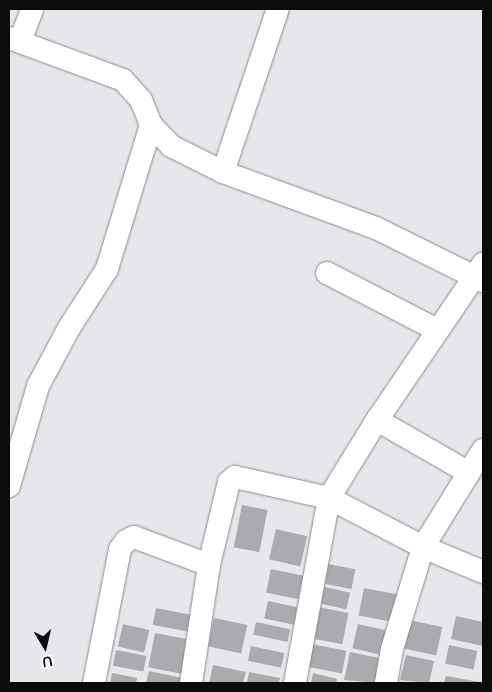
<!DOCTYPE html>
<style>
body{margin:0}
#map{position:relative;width:492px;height:692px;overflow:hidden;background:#e7e6ea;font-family:Mulish,sans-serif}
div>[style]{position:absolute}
.building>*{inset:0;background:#acaaae;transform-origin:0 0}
.roads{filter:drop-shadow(0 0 1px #8b8a8d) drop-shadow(0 0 1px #8b8a8d)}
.minor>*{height:22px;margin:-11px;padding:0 11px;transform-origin:11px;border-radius:11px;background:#fff}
span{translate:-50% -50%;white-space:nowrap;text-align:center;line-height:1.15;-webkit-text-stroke:5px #fff;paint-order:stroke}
.frame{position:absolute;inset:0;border:10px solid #0c0b0c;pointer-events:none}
.north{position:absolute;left:20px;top:622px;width:50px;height:50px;-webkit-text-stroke:4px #fff;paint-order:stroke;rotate:171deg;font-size:14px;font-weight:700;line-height:20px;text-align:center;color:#0c0b0c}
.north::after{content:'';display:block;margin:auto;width:18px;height:22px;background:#0c0b0c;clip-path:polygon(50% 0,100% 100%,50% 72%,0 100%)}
</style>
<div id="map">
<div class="building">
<div style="left:242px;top:505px;width:26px;height:43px;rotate:11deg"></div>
<div style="left:276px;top:529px;width:32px;height:31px;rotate:13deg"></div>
<div style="left:318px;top:562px;width:38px;height:20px;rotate:11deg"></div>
<div style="left:271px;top:569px;width:33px;height:24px;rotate:12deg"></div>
<div style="left:316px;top:585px;width:35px;height:17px;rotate:13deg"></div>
<div style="left:364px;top:588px;width:41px;height:28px;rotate:11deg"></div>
<div style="left:268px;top:601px;width:30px;height:18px;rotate:12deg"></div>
<div style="left:318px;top:607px;width:31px;height:32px;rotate:11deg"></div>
<div style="left:156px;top:608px;width:38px;height:17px;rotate:11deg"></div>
<div style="clip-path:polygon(456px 616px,483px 622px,483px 646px,451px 639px)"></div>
<div style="left:214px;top:618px;width:34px;height:29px;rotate:12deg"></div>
<div style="left:409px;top:620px;width:34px;height:29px;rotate:12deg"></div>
<div style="left:256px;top:622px;width:35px;height:13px;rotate:12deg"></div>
<div style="left:123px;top:624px;width:27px;height:23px;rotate:13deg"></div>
<div style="left:358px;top:624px;width:32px;height:25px;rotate:13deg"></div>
<div style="left:155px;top:633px;width:36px;height:35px;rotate:11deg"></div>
<div style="left:311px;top:644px;width:36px;height:23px;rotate:11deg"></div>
<div style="left:449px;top:645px;width:29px;height:19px;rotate:12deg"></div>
<div style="left:251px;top:646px;width:34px;height:15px;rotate:12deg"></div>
<div style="left:116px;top:650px;width:31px;height:16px;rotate:11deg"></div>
<div style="clip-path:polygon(350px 652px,384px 659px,379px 683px,344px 680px)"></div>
<div style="clip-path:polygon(406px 655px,434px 661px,429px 683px,400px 680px)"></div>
<div style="clip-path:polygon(213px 665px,246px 672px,243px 683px,209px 683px)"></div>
<div style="clip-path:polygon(149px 671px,182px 678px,181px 683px,146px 683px)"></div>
<div style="clip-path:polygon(249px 672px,280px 678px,279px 683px,247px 683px)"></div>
<div style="clip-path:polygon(112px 673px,137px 678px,136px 683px,110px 683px)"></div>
<div style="clip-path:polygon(313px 673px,337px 679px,336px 683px,311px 683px)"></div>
<div style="clip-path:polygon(446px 676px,480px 682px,480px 683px,444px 683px)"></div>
</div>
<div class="roads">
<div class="minor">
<div style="left:9px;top:38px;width:121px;rotate:20.2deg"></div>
<div style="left:123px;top:80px;width:27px;rotate:48deg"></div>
<div style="left:141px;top:100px;width:27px;rotate:68deg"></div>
<div style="left:151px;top:125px;width:29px;rotate:46deg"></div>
<div style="left:171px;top:146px;width:58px;rotate:26.6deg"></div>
<div style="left:223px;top:172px;width:163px;rotate:20.1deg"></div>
<div style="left:376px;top:228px;width:119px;rotate:26.4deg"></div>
<div style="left:20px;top:41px;width:34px;rotate:-69deg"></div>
<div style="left:223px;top:172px;width:172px;rotate:-71.4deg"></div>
<div style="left:327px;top:273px;width:124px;rotate:27.4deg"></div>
<div style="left:377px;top:420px;width:106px;rotate:29.9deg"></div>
<div style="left:9px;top:486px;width:104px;rotate:-73.8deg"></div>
<div style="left:38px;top:386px;width:66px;rotate:-61.9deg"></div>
<div style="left:69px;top:328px;width:70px;rotate:-57.2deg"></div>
<div style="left:107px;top:269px;width:151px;rotate:-73deg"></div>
<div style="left:94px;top:683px;width:136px;rotate:-79deg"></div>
<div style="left:120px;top:549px;width:10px;rotate:-53deg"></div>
<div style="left:126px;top:541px;width:9px;rotate:-27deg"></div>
<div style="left:134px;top:537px;width:80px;rotate:20.5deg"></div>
<div style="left:191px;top:683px;width:119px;rotate:-81.3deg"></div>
<div style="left:209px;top:565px;width:85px;rotate:-76.5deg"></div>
<div style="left:229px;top:482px;width:8px;rotate:-40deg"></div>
<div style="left:235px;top:477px;width:96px;rotate:12.6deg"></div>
<div style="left:329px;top:498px;width:106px;rotate:27.5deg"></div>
<div style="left:423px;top:547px;width:65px;rotate:22.6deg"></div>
<div style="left:295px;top:683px;width:188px;rotate:-79.6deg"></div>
<div style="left:329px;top:498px;width:92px;rotate:-58.4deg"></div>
<div style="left:377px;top:420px;width:189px;rotate:-55.8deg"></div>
<div style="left:386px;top:683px;width:35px;rotate:-80deg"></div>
<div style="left:392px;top:649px;width:107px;rotate:-73.1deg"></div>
<div style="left:423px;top:547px;width:114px;rotate:-58.3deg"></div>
</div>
</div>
<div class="frame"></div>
<div class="north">U</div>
</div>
